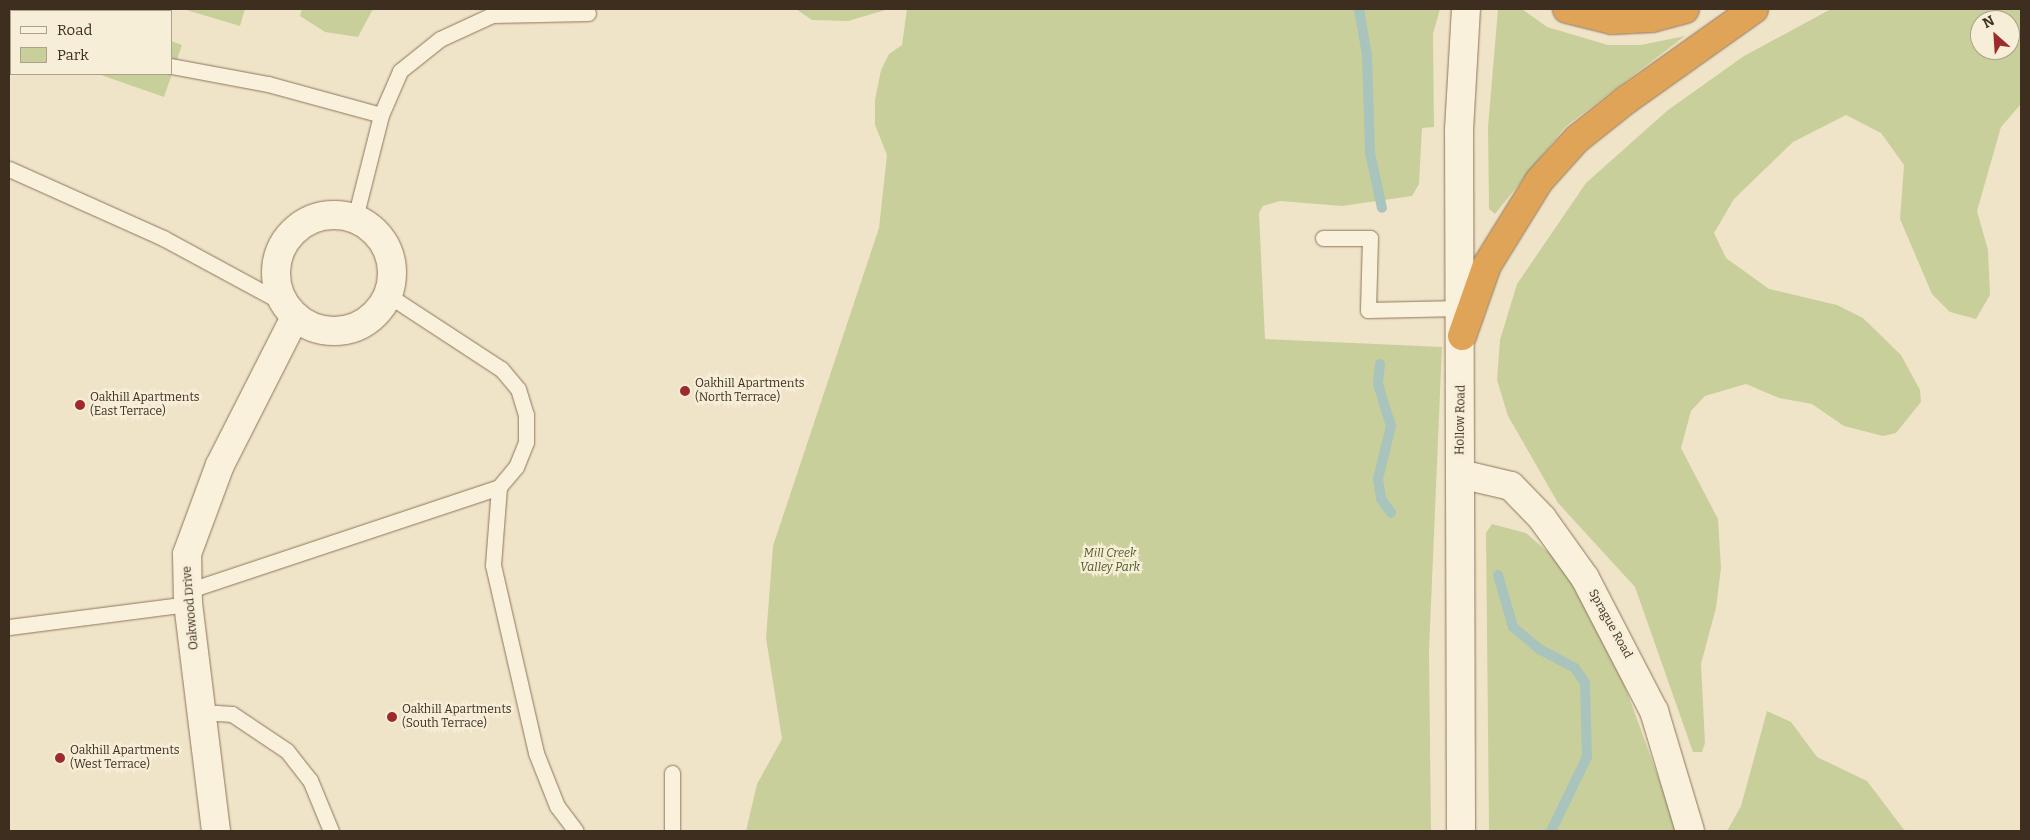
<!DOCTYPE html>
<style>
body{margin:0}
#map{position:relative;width:2030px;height:840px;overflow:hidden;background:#f0e4c8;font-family:Bitter,serif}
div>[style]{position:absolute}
.green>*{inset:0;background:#c9cf9b}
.stream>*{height:10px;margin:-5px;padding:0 5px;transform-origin:5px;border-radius:5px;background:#a9c4bc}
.roads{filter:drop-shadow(0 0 1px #8d765c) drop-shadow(0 0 1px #8d765c)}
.lane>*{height:15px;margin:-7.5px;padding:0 7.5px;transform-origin:7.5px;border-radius:7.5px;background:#faf1dc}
.street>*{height:28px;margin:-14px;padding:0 14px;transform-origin:14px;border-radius:14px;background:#faf1dc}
.street>.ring{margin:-14px;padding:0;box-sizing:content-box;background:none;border:28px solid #faf1dc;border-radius:50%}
.secondary>*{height:28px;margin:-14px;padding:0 14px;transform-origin:14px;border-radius:14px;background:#faf1dc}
.highway>*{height:28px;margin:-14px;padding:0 14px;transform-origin:14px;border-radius:14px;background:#e0a458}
.dots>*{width:14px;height:14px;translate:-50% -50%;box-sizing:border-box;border:2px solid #f7eed8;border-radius:50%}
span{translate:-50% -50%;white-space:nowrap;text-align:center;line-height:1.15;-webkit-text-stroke:4.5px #f7eed8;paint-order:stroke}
.poi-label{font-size:12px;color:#3d2e20}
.left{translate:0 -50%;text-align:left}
.street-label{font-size:12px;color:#3d2e20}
.park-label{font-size:12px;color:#4d5a26;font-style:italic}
.frame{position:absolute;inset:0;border:10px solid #3d2e20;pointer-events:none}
.legend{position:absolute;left:10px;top:10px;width:162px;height:65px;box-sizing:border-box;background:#f7eed8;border:1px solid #ada18e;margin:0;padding:6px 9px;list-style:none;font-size:15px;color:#3d2e20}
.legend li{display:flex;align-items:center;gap:10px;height:25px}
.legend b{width:25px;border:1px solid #ada18e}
.north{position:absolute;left:1970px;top:10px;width:50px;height:50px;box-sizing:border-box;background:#f7eed8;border:1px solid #ada18e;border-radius:50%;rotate:334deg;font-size:14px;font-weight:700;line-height:20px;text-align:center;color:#3d2e20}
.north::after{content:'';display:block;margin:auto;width:18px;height:22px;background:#9e2a2b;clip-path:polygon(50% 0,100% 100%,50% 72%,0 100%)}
</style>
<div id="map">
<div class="green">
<div style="clip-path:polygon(183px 9px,245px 9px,240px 26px)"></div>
<div style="clip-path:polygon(302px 9px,373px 9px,358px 37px,325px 32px,300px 16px)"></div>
<div style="clip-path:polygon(796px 9px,889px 9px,848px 21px,812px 20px)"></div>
<div style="clip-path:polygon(907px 9px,1440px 9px,1433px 34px,1434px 127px,1422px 128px,1419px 184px,1412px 196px,1342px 206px,1280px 201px,1263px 206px,1259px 213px,1265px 339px,1442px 347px,1429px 651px,1431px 831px,746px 831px,757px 784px,782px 739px,766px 638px,773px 546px,879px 228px,887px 155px,875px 125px,875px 100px,881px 70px,889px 54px,902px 45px)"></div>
<div style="clip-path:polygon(1498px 9px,1522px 9px,1547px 27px,1608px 45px,1641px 45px,1685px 36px,1565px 127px,1495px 214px,1489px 209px,1488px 127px)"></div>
<div style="clip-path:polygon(evenodd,1831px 9px,2021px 9px,2021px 104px,2001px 127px,1977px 211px,1988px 250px,1990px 295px,1976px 319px,1950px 312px,1932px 294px,1900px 219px,1904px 165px,1881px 133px,1846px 115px,1793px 142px,1734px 199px,1714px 233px,1726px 258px,1769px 289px,1837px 305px,1863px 318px,1901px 355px,1920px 390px,1921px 402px,1896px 433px,1883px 436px,1844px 426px,1812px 404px,1779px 398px,1746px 384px,1705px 396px,1691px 411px,1681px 448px,1718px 519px,1721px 568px,1716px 608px,1701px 664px,1705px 743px,1702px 752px,1693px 752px,1635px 587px,1558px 503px,1508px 416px,1497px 380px,1500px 340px,1517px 284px,1586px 183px,1668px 110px,1744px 56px,1831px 9px,1980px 20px,2010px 20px,2010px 50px,1980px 50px,1980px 20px)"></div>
<div style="clip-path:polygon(171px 41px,182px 45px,164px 97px,98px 74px,171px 74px)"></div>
<div style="clip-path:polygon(1492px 524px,1526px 533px,1562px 564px,1612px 651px,1678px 831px,1489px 831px,1486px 533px)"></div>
<div style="clip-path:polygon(1767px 711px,1791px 722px,1817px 757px,1867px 781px,1905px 831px,1727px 831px,1741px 806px)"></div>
</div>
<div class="stream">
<div style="left:1359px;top:9px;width:47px;rotate:80.1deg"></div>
<div style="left:1367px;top:55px;width:98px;rotate:88.2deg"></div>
<div style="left:1370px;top:153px;width:56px;rotate:77.7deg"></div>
<div style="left:1380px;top:364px;width:20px;rotate:96deg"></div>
<div style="left:1378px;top:384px;width:44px;rotate:72.8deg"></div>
<div style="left:1391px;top:426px;width:55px;rotate:103.8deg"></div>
<div style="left:1378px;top:479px;width:20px;rotate:81deg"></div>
<div style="left:1381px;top:499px;width:17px;rotate:54deg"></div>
<div style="left:1498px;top:575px;width:54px;rotate:73.9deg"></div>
<div style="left:1513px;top:627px;width:34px;rotate:40deg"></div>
<div style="left:1539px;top:649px;width:41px;rotate:27.8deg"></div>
<div style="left:1575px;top:668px;width:18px;rotate:56deg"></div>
<div style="left:1585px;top:683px;width:74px;rotate:88.5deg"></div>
<div style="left:1587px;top:757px;width:82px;rotate:115.9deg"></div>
</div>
<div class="roads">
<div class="lane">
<div style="left:171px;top:66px;width:99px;rotate:10.5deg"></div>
<div style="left:268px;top:84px;width:117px;rotate:15.3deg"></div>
<div style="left:9px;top:169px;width:169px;rotate:24.1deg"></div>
<div style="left:163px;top:238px;width:136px;rotate:28.4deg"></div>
<div style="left:355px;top:218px;width:106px;rotate:-75.8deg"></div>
<div style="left:381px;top:115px;width:48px;rotate:-66.6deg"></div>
<div style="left:400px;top:71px;width:51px;rotate:-38.7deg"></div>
<div style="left:440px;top:39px;width:57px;rotate:-24.8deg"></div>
<div style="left:492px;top:15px;width:96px;rotate:-1.2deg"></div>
<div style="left:1323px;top:238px;width:47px"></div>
<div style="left:1370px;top:238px;width:72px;rotate:91.6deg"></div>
<div style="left:1368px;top:310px;width:93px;rotate:-1.2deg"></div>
<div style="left:499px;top:487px;width:78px;rotate:94.4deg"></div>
<div style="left:493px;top:565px;width:193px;rotate:77.1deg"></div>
<div style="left:536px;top:753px;width:57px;rotate:68.4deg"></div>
<div style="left:557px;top:806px;width:31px;rotate:53deg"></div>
<div style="left:187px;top:591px;width:329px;rotate:-18.4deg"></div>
<div style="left:499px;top:487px;width:26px;rotate:-50deg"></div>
<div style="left:516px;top:467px;width:27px;rotate:-68deg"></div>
<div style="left:526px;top:442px;width:27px;rotate:-90deg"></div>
<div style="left:526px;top:415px;width:27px;rotate:-107deg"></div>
<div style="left:518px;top:389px;width:26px;rotate:-130deg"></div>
<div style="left:501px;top:369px;width:135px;rotate:-146.8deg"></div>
<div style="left:9px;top:627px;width:180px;rotate:-7.3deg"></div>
<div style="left:202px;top:712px;width:30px;rotate:4deg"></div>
<div style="left:232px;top:714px;width:66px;rotate:33.9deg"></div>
<div style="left:287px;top:751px;width:37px;rotate:52deg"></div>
<div style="left:310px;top:780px;width:55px;rotate:67.6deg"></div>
<div style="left:672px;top:773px;width:58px;rotate:90deg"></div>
</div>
<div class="street">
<div class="ring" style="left:276px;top:215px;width:88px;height:88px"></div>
<div style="left:1460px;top:474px;width:52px;rotate:13.2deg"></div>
<div style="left:1511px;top:486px;width:45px;rotate:45.9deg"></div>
<div style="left:1542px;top:518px;width:74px;rotate:54.4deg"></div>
<div style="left:1585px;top:578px;width:150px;rotate:62.6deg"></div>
<div style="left:1654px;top:711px;width:125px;rotate:73.3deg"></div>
<div style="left:216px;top:831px;width:229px;rotate:-97deg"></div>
<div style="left:188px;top:604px;width:50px;rotate:-91.1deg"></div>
<div style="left:187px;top:554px;width:95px;rotate:-69.7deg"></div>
<div style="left:220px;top:465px;width:166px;rotate:-63.1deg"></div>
</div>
<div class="secondary">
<div style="left:1461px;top:831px;width:701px;rotate:-90.16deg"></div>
<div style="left:1459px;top:130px;width:121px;rotate:-86.7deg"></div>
</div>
<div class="highway">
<div style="left:1567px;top:9px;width:46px;rotate:13.7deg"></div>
<div style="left:1612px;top:20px;width:40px;rotate:-2.9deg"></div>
<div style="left:1652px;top:18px;width:34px;rotate:-15deg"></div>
<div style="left:1462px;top:336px;width:75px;rotate:-70.6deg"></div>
<div style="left:1487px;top:265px;width:99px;rotate:-58.2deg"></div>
<div style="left:1539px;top:181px;width:57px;rotate:-47.9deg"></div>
<div style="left:1577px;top:139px;width:63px;rotate:-38.5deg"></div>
<div style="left:1626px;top:100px;width:157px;rotate:-35.4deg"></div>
</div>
</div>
<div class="dots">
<div style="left:685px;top:391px;background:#9e2a2b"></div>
<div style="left:80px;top:405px;background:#9e2a2b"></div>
<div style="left:392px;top:717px;background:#9e2a2b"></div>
<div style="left:60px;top:758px;background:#9e2a2b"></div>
</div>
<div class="poi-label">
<span class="left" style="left:695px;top:391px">Oakhill Apartments<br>(North Terrace)</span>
<span class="left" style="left:90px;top:405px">Oakhill Apartments<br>(East Terrace)</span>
<span class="left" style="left:402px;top:717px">Oakhill Apartments<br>(South Terrace)</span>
<span class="left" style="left:70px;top:758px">Oakhill Apartments<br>(West Terrace)</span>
</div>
<div class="street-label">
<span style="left:1461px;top:420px;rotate:-89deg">Hollow Road</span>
<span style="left:191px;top:608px;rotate:-95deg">Oakwood Drive</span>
<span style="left:1610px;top:624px;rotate:61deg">Sprague Road</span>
</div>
<div class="park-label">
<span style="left:1110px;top:561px">Mill Creek<br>Valley Park</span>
</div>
<div class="frame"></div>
<ul class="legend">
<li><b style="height:6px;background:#faf1dc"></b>Road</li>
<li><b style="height:14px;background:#c9cf9b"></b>Park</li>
</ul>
<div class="north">N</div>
</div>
